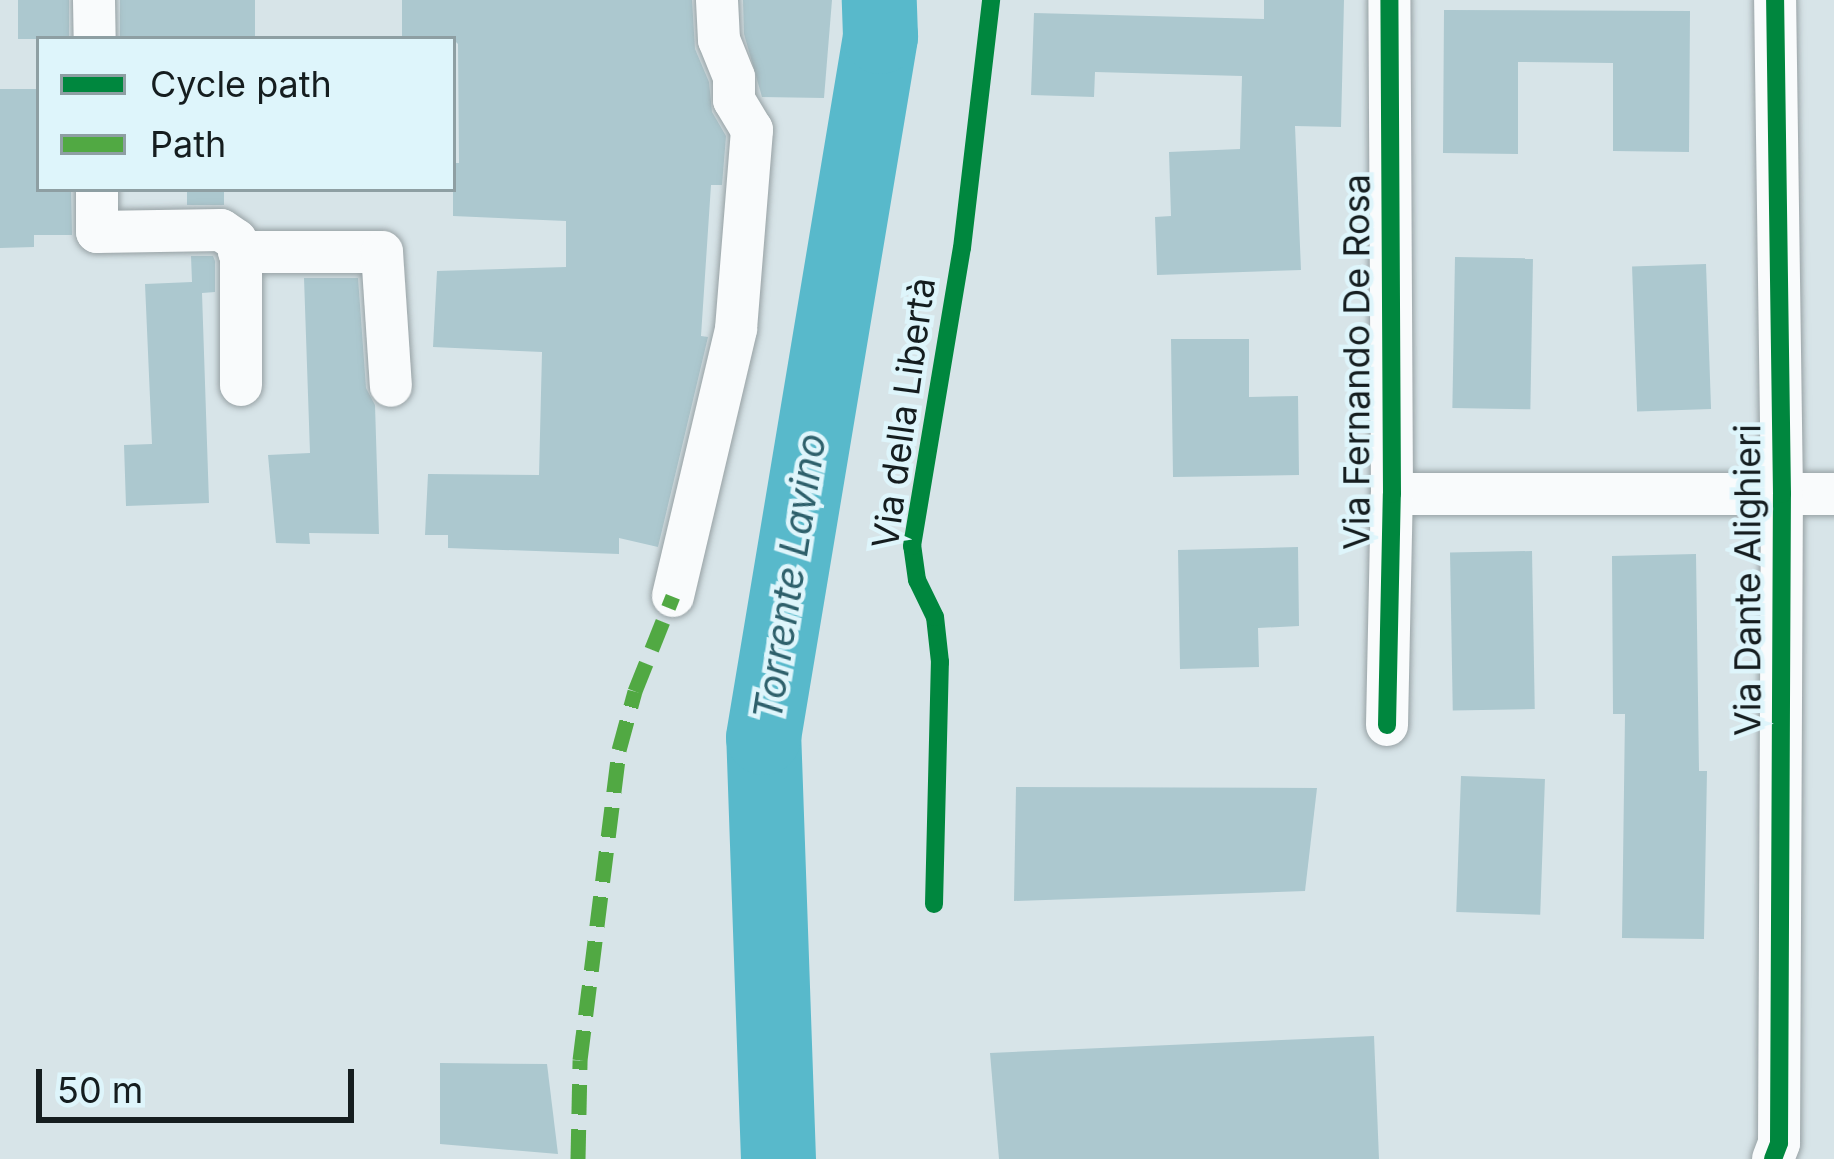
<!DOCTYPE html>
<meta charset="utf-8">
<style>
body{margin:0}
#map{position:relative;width:1834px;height:1159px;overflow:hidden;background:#d7e4e8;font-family:Inter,sans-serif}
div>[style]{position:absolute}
.river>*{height:75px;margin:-37.5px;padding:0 37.5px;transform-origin:37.5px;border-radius:37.5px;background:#58b9cb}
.building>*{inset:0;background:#acc8cf;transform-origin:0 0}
.roads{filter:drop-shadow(0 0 3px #97a1a4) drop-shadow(0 0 3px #97a1a4)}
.street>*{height:42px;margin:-21px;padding:0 21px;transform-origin:21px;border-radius:21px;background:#f9fbfc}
.quiet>*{height:15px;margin-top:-7.5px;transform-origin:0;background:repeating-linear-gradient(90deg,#51a943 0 30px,transparent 0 45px)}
.cycleway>*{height:18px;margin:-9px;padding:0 9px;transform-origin:9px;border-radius:9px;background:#00873e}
span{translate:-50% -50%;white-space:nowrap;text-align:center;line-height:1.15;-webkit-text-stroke:9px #def5fb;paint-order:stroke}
.street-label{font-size:36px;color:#151d1f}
.water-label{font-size:39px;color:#2e606b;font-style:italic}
.legend{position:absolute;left:36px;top:36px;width:420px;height:156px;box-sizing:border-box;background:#def5fb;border:3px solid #8e9fa3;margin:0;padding:15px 21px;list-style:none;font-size:36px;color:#151d1f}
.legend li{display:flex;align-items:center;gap:24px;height:60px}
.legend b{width:60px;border:3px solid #8e9fa3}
.scale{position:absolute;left:36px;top:1069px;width:318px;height:54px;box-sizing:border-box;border:6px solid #151d1f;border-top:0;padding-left:15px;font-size:36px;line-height:42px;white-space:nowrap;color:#151d1f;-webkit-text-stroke:9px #def5fb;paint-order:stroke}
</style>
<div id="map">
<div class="river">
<div style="left:778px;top:1159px;width:422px;rotate:-92deg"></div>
<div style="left:763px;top:737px;width:711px;rotate:-80.52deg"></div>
<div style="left:880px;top:36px;width:36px;rotate:-92deg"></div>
</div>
<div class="building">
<div style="left:18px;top:0;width:51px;height:39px"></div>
<div style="left:120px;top:0;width:135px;height:39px"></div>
<div style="clip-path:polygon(402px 0,692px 0,695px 49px,709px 82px,712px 112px,726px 136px,722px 185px,711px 185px,701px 336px,708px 337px,658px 547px,619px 538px,619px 554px,448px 548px,448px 535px,425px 535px,428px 474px,539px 475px,542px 352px,433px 347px,437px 271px,566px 267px,566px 221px,453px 216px,453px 163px,459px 163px,458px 44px,453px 39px,402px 39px)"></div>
<div style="clip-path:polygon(743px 0,832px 0,824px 98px,762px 97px,744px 34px)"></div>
<div style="clip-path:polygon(1264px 0,1344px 0,1341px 127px,1295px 126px,1301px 270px,1157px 275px,1155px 217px,1171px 216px,1169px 152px,1240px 149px,1242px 76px,1095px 72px,1094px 97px,1031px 95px,1034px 13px,1264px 19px)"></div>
<div style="clip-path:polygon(1444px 10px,1690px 11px,1689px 152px,1613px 151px,1613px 63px,1518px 62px,1518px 154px,1443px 153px)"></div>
<div style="clip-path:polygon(0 89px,39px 89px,39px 189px,71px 189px,72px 235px,34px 235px,34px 247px,0 248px)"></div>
<div style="left:187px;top:189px;width:37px;height:16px"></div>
<div style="clip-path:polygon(191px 256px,213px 256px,215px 261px,215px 292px,202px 293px,209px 503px,126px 506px,124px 445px,152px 444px,145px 284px,192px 282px)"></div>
<div style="left:1455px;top:257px;width:78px;height:151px;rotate:1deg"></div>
<div style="left:1706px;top:264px;width:145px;height:74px;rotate:88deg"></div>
<div style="clip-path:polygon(304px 278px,358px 278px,366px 388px,375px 405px,379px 534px,309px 533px,310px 544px,276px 543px,268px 455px,310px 453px)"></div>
<div style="clip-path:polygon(1171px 339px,1249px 339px,1249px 397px,1298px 396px,1299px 475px,1173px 477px)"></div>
<div style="clip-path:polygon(1298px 547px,1299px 626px,1258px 628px,1259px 667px,1180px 669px,1178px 550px)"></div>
<div style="left:1532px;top:551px;width:158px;height:82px;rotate:89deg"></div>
<div style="clip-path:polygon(1696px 554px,1699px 771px,1707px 771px,1704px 939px,1622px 938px,1625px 714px,1613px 714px,1612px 556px)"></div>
<div style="left:1461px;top:776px;width:84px;height:136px;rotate:2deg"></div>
<div style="clip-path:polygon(1016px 787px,1317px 788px,1305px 891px,1014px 901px)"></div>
<div style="clip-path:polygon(1374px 1036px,1379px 1159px,999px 1159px,990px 1053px)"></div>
<div style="clip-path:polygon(440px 1063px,547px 1064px,558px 1154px,440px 1144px)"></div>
</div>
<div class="roads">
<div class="street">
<div style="left:94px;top:0;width:39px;rotate:89deg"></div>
<div style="left:97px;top:189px;width:43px;rotate:90deg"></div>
<div style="left:97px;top:232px;width:124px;rotate:-0.9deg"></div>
<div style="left:221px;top:230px;width:18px;rotate:34deg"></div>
<div style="left:236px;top:240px;width:19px;rotate:74deg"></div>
<div style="left:241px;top:258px;width:127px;rotate:90deg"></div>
<div style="left:239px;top:252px;width:143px"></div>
<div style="left:382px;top:252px;width:134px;rotate:86.2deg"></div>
<div style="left:1392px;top:494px;width:442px"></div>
<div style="left:673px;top:596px;width:274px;rotate:-76.7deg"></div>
<div style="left:736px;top:329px;width:200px;rotate:-85.4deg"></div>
<div style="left:752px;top:130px;width:35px;rotate:-121deg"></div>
<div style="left:734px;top:100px;width:23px;rotate:-90deg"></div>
<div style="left:734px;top:77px;width:40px;rotate:-112deg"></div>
<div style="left:719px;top:40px;width:40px;rotate:-92.9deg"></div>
<div style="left:1387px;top:725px;width:231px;rotate:-88.8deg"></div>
<div style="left:1392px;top:494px;width:494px;rotate:-90.3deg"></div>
<div style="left:1773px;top:1159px;width:17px;rotate:-69deg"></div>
<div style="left:1779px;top:1143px;width:649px;rotate:-89.74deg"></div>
<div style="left:1782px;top:494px;width:494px;rotate:-90.8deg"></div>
</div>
</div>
<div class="quiet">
<div style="left:578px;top:1159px;width:99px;rotate:-88.8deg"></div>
<div style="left:580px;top:1060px;width:312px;rotate:-82.8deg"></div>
<div style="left:619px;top:750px;width:61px;rotate:-74.8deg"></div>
<div style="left:635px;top:691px;width:102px;rotate:-68.2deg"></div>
</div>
<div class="cycleway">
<div style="left:1387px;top:725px;width:231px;rotate:-88.8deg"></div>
<div style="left:1392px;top:494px;width:494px;rotate:-90.3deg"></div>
<div style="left:934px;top:904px;width:242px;rotate:-88.6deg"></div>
<div style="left:940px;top:662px;width:45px;rotate:-96.3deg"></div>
<div style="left:935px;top:617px;width:41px;rotate:-115.9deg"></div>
<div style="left:917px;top:580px;width:34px;rotate:-98deg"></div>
<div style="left:912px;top:546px;width:302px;rotate:-80.5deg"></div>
<div style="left:962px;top:248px;width:250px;rotate:-83.3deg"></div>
<div style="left:1773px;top:1159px;width:17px;rotate:-69deg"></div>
<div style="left:1779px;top:1143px;width:649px;rotate:-89.74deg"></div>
<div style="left:1782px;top:494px;width:494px;rotate:-90.8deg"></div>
</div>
<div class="street-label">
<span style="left:1357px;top:362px;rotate:-90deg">Via Fernando De Rosa</span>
<span style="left:904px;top:413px;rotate:-82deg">Via della Libertà</span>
<span style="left:1748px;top:580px;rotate:-90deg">Via Dante Alighieri</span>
</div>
<div class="water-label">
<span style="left:790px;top:577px;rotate:-81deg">Torrente Lavino</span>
</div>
<ul class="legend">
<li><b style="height:15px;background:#00873e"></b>Cycle path</li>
<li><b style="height:15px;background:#51a943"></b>Path</li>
</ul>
<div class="scale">50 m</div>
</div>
